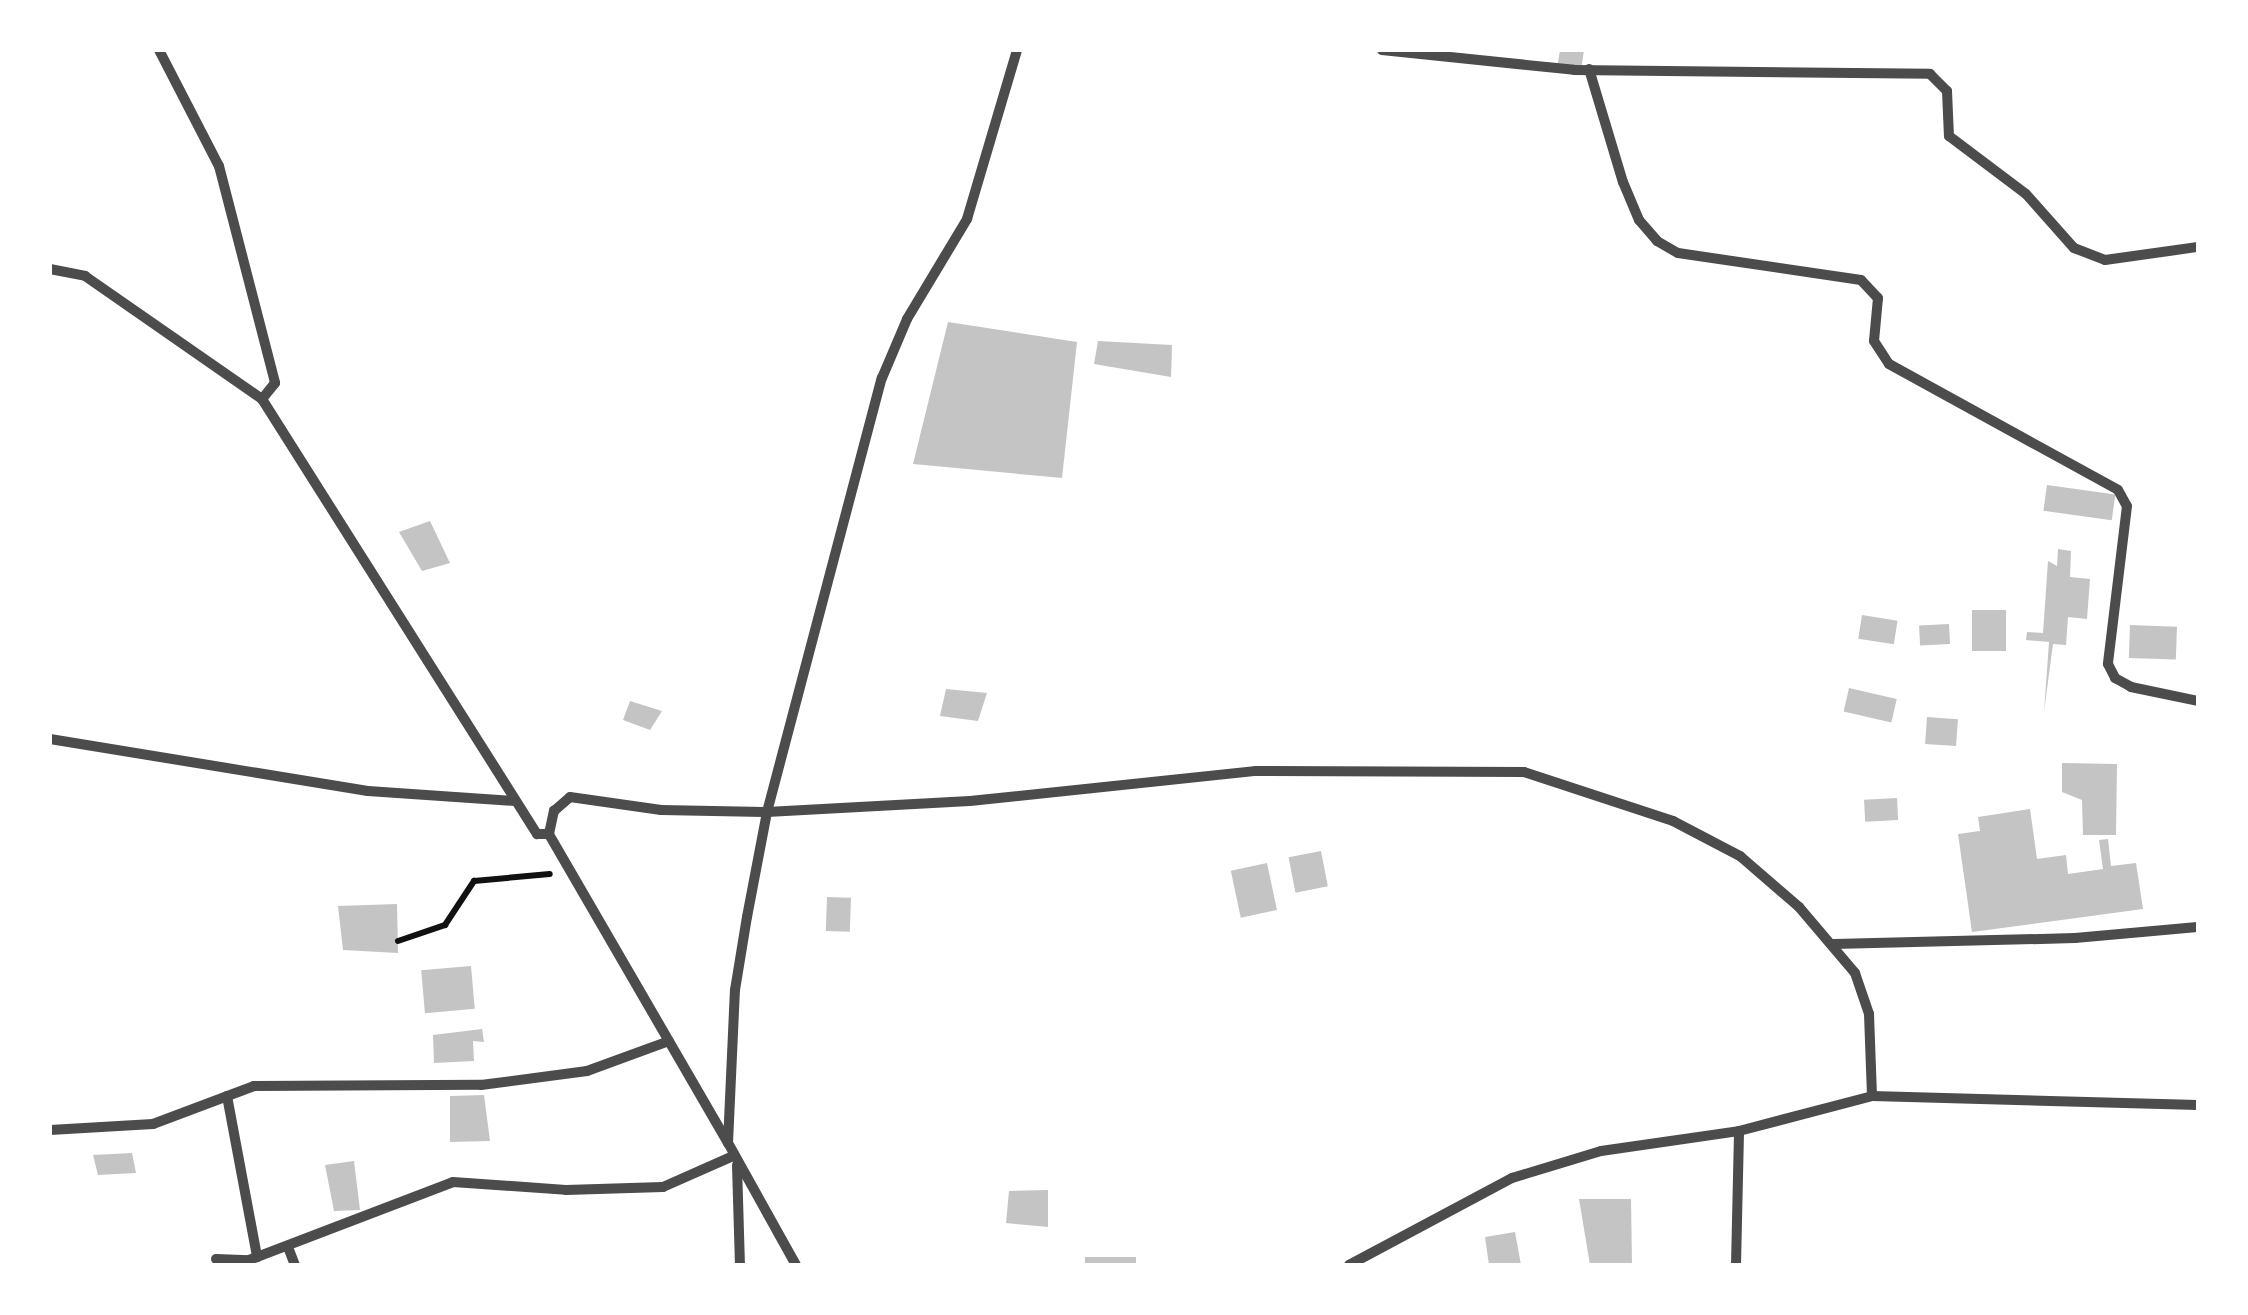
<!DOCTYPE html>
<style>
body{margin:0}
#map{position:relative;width:2248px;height:1315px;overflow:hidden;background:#fff;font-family:"Noto Sans",sans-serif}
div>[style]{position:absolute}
.building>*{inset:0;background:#c4c4c4;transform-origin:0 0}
.path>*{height:6px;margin:-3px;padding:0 3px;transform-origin:3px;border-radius:3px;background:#111}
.minor>*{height:10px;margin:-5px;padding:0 5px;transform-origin:5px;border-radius:5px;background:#4c4c4c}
span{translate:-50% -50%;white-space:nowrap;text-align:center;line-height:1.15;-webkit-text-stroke:9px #fff;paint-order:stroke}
.frame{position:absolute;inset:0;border:52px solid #fff;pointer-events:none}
</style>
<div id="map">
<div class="building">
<div style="clip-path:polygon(1560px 50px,1584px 50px,1581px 70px,1557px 68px)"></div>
<div style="clip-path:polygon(948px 322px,1077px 342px,1062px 478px,913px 464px)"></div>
<div style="clip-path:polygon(1098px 341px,1172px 345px,1171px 377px,1094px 364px)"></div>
<div style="left:2047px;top:485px;width:69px;height:26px;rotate:8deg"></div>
<div style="clip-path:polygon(430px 521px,450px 563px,422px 571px,399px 532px)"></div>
<div style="clip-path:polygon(2058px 549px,2071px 551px,2070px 577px,2090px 579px,2087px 619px,2068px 617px,2066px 645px,2053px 644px,2044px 712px,2049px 642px,2026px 640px,2027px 632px,2043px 633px,2048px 561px,2057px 566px)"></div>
<div style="left:1972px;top:610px;width:34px;height:41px"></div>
<div style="left:1862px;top:615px;width:36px;height:24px;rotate:9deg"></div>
<div style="left:1949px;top:624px;width:20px;height:30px;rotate:87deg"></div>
<div style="left:2130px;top:625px;width:47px;height:33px;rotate:2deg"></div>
<div style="left:1849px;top:688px;width:49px;height:24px;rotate:13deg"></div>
<div style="clip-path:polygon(946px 689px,987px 693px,978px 721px,940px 716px)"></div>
<div style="clip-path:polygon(630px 701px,662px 711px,650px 730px,623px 720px)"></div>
<div style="left:1927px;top:717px;width:31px;height:27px;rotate:4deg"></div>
<div style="clip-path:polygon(2062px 763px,2117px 764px,2116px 835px,2083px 835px,2082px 800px,2062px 792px)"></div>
<div style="left:1897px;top:798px;width:22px;height:33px;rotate:87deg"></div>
<div style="clip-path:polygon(2030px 809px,2037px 859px,2066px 855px,2068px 874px,2103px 869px,2099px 840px,2108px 839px,2111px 866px,2136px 863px,2143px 909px,1972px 932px,1958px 834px,1980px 831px,1978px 817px)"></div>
<div style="left:1321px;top:851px;width:36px;height:33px;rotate:79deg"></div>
<div style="left:1267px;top:863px;width:48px;height:37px;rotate:78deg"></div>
<div style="left:827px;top:897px;width:24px;height:34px;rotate:2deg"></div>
<div style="clip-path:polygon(397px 904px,398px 953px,343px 950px,338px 906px)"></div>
<div style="left:471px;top:966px;width:43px;height:50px;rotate:85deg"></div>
<div style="clip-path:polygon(482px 1029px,484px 1042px,473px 1041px,474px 1061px,434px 1063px,433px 1035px)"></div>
<div style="clip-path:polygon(484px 1095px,490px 1141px,450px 1142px,450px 1096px)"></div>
<div style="clip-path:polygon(132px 1153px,136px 1173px,98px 1175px,93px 1155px)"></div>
<div style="clip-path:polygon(354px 1161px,360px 1210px,334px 1211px,325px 1165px)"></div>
<div style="clip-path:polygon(1048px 1190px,1048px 1227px,1006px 1223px,1009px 1191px)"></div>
<div style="clip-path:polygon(1579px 1199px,1631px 1199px,1632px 1265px,1590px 1265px)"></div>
<div style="clip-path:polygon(1515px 1232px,1521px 1265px,1489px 1265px,1485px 1237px)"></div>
<div style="left:1136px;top:1257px;width:8px;height:51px;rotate:90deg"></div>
</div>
<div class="path">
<div style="left:398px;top:941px;width:50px;rotate:-18.8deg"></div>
<div style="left:445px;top:925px;width:53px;rotate:-56.6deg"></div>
<div style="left:474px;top:881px;width:76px;rotate:-5.3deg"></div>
</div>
<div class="minor">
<div style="left:159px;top:50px;width:131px;rotate:62.7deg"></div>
<div style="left:219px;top:166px;width:224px;rotate:75.5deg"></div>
<div style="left:275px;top:383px;width:21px;rotate:129deg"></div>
<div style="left:1382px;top:50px;width:193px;rotate:5.9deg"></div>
<div style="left:1574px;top:70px;width:356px;rotate:0.6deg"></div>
<div style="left:1930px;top:74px;width:24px;rotate:45deg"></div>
<div style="left:1947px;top:91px;width:45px;rotate:87.5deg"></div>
<div style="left:1949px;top:136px;width:96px;rotate:37deg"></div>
<div style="left:2026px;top:194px;width:72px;rotate:48.4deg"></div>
<div style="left:2074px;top:248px;width:33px;rotate:21deg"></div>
<div style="left:2105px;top:260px;width:94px;rotate:-8deg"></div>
<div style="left:1589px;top:69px;width:118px;rotate:73.3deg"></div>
<div style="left:1623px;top:182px;width:41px;rotate:67.2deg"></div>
<div style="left:1639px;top:220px;width:28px;rotate:49deg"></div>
<div style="left:1657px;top:241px;width:24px;rotate:30deg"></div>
<div style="left:1678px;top:253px;width:185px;rotate:8.4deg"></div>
<div style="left:1861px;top:280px;width:25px;rotate:47deg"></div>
<div style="left:1878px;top:298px;width:43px;rotate:95.3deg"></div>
<div style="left:1874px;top:341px;width:27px;rotate:57deg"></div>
<div style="left:1889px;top:364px;width:261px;rotate:28.8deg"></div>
<div style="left:2118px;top:490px;width:18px;rotate:61deg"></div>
<div style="left:2127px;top:506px;width:159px;rotate:96.9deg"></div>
<div style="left:2108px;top:664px;width:16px;rotate:63deg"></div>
<div style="left:2115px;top:678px;width:18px;rotate:29deg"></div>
<div style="left:2131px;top:687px;width:68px;rotate:11.8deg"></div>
<div style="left:50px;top:269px;width:36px;rotate:11deg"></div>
<div style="left:85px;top:276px;width:216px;rotate:34.8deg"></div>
<div style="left:262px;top:399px;width:515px;rotate:57.7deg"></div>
<div style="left:537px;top:834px;width:12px"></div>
<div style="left:50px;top:739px;width:322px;rotate:9.3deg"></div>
<div style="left:368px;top:791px;width:148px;rotate:3.9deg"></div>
<div style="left:1834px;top:944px;width:241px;rotate:-1.4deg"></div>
<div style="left:2075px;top:938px;width:123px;rotate:-5.1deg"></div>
<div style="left:227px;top:1096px;width:164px;rotate:79.4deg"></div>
<div style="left:50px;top:1130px;width:103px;rotate:-3.3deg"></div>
<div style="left:153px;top:1124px;width:108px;rotate:-20.6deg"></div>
<div style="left:254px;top:1086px;width:227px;rotate:-0.3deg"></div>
<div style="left:481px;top:1085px;width:107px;rotate:-7.5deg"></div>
<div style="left:587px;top:1071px;width:87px;rotate:-20.1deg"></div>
<div style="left:728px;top:1143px;width:357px;rotate:-120.1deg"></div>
<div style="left:549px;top:834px;width:24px;rotate:-78deg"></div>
<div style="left:554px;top:811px;width:21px;rotate:-41deg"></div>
<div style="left:570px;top:797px;width:92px;rotate:8.1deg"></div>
<div style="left:661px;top:810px;width:106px;rotate:1.1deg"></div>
<div style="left:767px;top:812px;width:203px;rotate:-3.1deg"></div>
<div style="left:970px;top:801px;width:288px;rotate:-6deg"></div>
<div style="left:1256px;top:771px;width:268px;rotate:0.2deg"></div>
<div style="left:1524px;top:772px;width:157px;rotate:18.2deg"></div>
<div style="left:1673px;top:821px;width:76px;rotate:27.6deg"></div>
<div style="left:1740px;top:856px;width:78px;rotate:40.8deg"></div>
<div style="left:1799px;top:907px;width:87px;rotate:49.7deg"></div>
<div style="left:1855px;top:973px;width:43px;rotate:71.1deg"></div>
<div style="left:1869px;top:1014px;width:82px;rotate:87.9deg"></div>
<div style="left:737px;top:1165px;width:100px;rotate:88.3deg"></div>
<div style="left:288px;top:1247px;width:19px;rotate:69deg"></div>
<div style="left:216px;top:1259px;width:33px;rotate:2deg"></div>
<div style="left:249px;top:1260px;width:218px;rotate:-20.9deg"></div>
<div style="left:453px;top:1182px;width:113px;rotate:4deg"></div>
<div style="left:566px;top:1190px;width:97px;rotate:-1.8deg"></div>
<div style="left:663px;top:1187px;width:77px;rotate:-23.9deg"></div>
<div style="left:796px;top:1265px;width:140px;rotate:-119.1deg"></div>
<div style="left:728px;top:1143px;width:153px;rotate:-87.4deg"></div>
<div style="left:735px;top:990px;width:74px;rotate:-80.7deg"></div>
<div style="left:747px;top:917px;width:107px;rotate:-79.2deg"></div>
<div style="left:767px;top:812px;width:449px;rotate:-75.2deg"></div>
<div style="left:882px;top:378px;width:64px;rotate:-67deg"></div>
<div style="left:907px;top:319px;width:117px;rotate:-59deg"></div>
<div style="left:967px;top:219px;width:176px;rotate:-73.5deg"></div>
<div style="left:1349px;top:1265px;width:185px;rotate:-28.1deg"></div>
<div style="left:1512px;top:1178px;width:93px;rotate:-16.9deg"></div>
<div style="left:1601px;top:1151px;width:139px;rotate:-8.2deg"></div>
<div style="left:1739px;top:1131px;width:138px;rotate:-14.7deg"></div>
<div style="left:1872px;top:1096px;width:326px;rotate:1.6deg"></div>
<div style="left:1736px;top:1265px;width:134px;rotate:-88.7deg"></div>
</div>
<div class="frame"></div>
</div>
